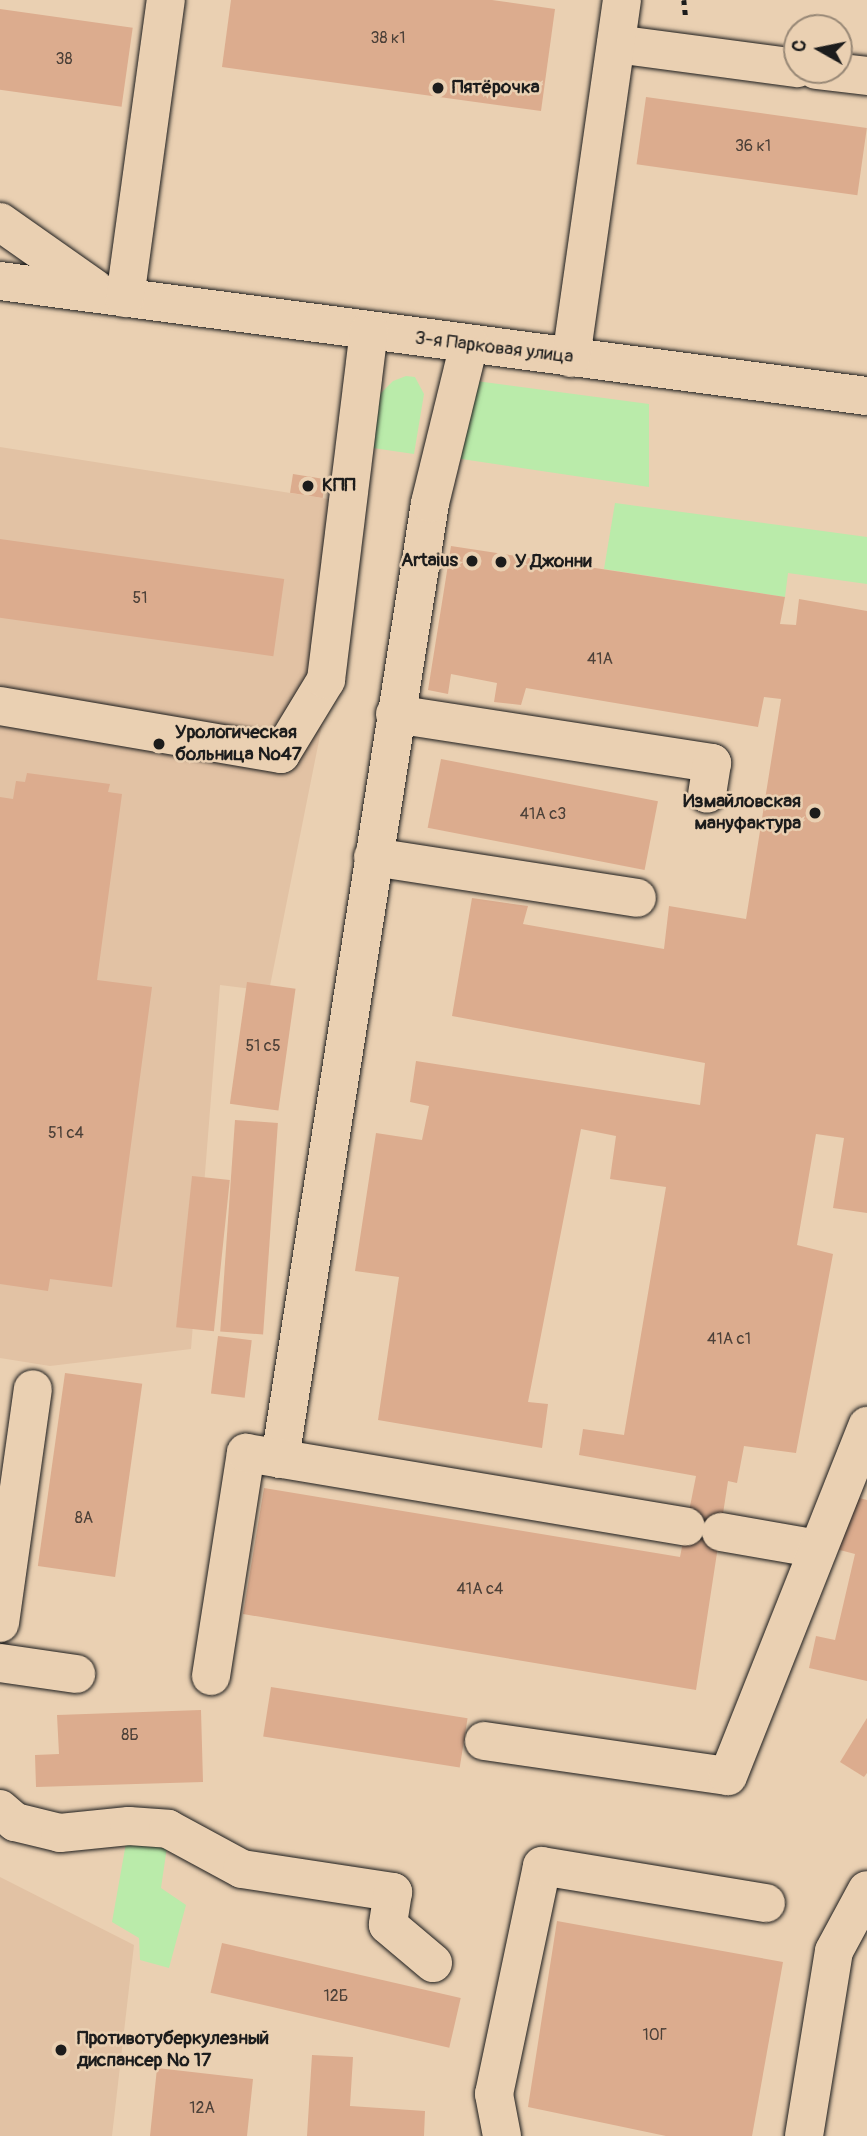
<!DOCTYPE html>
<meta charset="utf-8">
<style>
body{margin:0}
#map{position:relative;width:867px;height:2136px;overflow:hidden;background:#ead0b2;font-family:Pangolin,sans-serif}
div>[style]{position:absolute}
.built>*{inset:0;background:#e2c2a4}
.green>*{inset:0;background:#baebaa}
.building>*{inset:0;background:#dcac8e;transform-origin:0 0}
.path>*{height:4.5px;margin-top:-2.25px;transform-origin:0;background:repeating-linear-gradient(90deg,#1c1c1c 0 5px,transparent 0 10px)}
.roads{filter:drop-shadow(0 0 2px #1c1c1c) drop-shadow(0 0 2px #1c1c1c)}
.minor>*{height:38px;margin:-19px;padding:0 19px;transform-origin:19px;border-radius:19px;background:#ead0b2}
.dots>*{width:19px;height:19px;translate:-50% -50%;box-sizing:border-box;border:4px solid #ead0b2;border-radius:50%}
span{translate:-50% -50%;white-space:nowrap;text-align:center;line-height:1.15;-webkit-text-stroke:5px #ead0b2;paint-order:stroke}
.number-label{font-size:16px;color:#4c4038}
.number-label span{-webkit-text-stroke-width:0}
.poi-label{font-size:19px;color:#1c1c1c;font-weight:700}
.left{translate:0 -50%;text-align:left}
.right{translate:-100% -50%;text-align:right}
.street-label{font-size:19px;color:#1c1c1c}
.north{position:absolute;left:783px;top:14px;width:70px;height:70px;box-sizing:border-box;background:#ead0b2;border:2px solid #988876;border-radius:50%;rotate:279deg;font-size:19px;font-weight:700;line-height:28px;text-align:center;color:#1c1c1c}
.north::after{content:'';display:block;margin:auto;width:24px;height:32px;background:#1c1c1c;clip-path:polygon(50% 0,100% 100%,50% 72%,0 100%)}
</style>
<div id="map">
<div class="built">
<div style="clip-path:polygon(0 447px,366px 505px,269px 991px,220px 985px,191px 1349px,50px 1366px,0 1358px)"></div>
<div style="clip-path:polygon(0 1877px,134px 1945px,112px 2136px,0 2136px)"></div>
</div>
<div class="green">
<div style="clip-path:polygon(406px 376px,415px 377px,424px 394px,414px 454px,366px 447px,376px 398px,393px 381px)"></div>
<div style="clip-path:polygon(476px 381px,649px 404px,649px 487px,455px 458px)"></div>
<div style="clip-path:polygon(615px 503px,867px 537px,867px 584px,788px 573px,785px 597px,604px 569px)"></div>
<div style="clip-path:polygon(126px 1843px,167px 1847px,161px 1888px,186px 1905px,169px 1968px,140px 1960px,139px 1938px,112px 1922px)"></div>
</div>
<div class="building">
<div style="clip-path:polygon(231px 0,492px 0,555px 9px,541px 111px,222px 67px)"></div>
<div style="left:0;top:9px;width:134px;height:80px;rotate:8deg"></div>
<div style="left:646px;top:97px;width:223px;height:68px;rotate:8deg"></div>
<div style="left:293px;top:474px;width:33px;height:19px;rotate:9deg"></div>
<div style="left:0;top:539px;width:287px;height:78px;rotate:8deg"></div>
<div style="clip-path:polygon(451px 546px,785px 597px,780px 624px,796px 625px,799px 599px,867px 611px,867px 1213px,833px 1208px,844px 1138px,816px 1134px,797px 1245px,833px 1254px,796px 1453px,744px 1446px,737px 1483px,728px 1481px,696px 1690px,243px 1614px,264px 1488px,680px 1557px,696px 1476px,579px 1455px,583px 1429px,624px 1435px,666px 1187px,610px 1179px,616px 1136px,581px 1129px,528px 1402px,548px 1404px,542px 1448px,378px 1420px,399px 1277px,355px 1271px,376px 1133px,422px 1140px,429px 1106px,410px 1102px,416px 1061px,700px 1105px,705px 1063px,452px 1016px,472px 898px,528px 906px,523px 924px,664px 949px,669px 906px,746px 919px,781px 699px,764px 697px,758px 727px,526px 688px,521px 705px,494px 702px,497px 683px,451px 674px,448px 694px,428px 690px)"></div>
<div style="left:441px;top:759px;width:221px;height:70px;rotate:11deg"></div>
<div style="clip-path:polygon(27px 773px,110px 784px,108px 792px,122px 794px,97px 980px,152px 987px,112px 1287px,50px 1279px,48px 1291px,0 1284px,0 797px,13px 799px,16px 781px,25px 782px)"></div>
<div style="left:247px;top:982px;width:49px;height:123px;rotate:8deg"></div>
<div style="left:235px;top:1120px;width:43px;height:212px;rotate:4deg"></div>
<div style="left:192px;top:1176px;width:38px;height:152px;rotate:6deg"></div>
<div style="left:218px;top:1336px;width:34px;height:58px;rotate:7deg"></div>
<div style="left:65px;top:1373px;width:78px;height:195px;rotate:8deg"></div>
<div style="clip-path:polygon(848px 1495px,867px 1500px,867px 1681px,809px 1668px,816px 1636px,835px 1640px,855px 1554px,836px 1549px)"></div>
<div style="left:271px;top:1687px;width:199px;height:50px;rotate:9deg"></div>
<div style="clip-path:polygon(201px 1710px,203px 1782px,36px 1787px,35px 1755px,59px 1754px,57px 1715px)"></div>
<div style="clip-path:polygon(867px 1718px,867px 1773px,864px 1777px,840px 1762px)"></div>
<div style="clip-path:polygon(557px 1921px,783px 1962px,752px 2136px,666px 2136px,528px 2107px)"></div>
<div style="left:222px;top:1943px;width:245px;height:51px;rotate:13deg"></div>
<div style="clip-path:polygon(312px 2055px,353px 2057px,350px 2106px,425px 2111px,424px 2136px,307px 2136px)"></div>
<div style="clip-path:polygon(157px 2068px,253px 2079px,247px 2136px,150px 2136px)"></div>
</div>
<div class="path">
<div style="left:684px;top:0;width:18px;rotate:84deg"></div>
</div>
<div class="roads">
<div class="minor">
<div style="left:616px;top:44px;width:183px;rotate:7.6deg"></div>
<div style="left:816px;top:70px;width:51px;rotate:6.7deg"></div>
<div style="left:0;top:222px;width:115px;rotate:35.1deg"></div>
<div style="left:0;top:281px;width:875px;rotate:7.56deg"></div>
<div style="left:125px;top:298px;width:301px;rotate:-82.2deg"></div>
<div style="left:571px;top:358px;width:362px;rotate:-81.9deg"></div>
<div style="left:0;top:706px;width:285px;rotate:9.7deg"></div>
<div style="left:281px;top:754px;width:87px;rotate:-58.7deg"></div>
<div style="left:326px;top:680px;width:351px;rotate:-83deg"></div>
<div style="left:395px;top:714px;width:321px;rotate:8.8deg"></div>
<div style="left:712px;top:763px;width:31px;rotate:99deg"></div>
<div style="left:373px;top:857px;width:267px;rotate:8.8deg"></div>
<div style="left:280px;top:1459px;width:968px;rotate:-81.08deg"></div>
<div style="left:430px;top:503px;width:164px;rotate:-76.2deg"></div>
<div style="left:721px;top:1532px;width:98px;rotate:9.9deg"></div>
<div style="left:0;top:1623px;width:236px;rotate:-82deg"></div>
<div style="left:0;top:1663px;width:77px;rotate:8.2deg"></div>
<div style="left:211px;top:1676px;width:226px;rotate:-81.1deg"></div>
<div style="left:246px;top:1453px;width:446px;rotate:9.5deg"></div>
<div style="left:484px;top:1741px;width:246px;rotate:8.2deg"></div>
<div style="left:728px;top:1776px;width:377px;rotate:-68.3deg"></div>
<div style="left:0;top:1809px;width:20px;rotate:41deg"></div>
<div style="left:15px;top:1822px;width:46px;rotate:13.7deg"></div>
<div style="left:60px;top:1833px;width:69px;rotate:-5.8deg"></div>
<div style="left:129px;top:1826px;width:39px;rotate:4deg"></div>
<div style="left:168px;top:1829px;width:84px;rotate:28.4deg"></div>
<div style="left:242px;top:1869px;width:153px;rotate:8.7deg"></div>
<div style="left:393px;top:1892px;width:33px;rotate:99deg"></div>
<div style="left:388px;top:1925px;width:59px;rotate:40.2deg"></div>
<div style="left:502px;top:2136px;width:43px;rotate:-100.8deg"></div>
<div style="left:494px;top:2094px;width:233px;rotate:-78.1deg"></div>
<div style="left:542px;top:1866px;width:227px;rotate:9.4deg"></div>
<div style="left:804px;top:2136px;width:187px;rotate:-80.8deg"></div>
<div style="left:834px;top:1951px;width:69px;rotate:-61.6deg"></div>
</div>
</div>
<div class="dots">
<div style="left:438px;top:88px;background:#1c1c1c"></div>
<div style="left:308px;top:486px;background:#1c1c1c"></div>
<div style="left:472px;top:561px;background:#1c1c1c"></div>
<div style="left:501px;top:562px;background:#1c1c1c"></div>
<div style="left:159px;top:744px;background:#1c1c1c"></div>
<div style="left:815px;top:813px;background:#1c1c1c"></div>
<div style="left:61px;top:2050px;background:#1c1c1c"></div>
</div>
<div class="number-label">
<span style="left:388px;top:38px">38 к1</span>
<span style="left:64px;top:59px">38</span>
<span style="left:753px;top:146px">36 к1</span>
<span style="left:140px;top:598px">51</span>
<span style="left:600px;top:659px">41А</span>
<span style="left:543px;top:814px">41А с3</span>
<span style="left:263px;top:1046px">51 с5</span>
<span style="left:66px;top:1133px">51 с4</span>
<span style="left:729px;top:1339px">41А с1</span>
<span style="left:84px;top:1518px">8А</span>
<span style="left:480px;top:1589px">41А с4</span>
<span style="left:130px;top:1735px">8Б</span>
<span style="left:336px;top:1996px">12Б</span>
<span style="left:655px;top:2035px">10Г</span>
<span style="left:202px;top:2108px">12А</span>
</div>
<div class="poi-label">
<span class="left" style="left:452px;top:88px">Пятёрочка</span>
<span class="left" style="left:322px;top:486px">КПП</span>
<span class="right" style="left:458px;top:561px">Artaius</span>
<span class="left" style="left:515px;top:562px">У Джонни</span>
<span class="left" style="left:175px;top:744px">Урологическая<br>больница №47</span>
<span class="right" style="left:801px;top:813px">Измайловская<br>мануфактура</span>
<span class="left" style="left:77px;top:2050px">Противотуберкулезный<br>диспансер № 17</span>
</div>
<div class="street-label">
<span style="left:494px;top:348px;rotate:7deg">3-я Парковая улица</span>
</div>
<div class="north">С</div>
</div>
